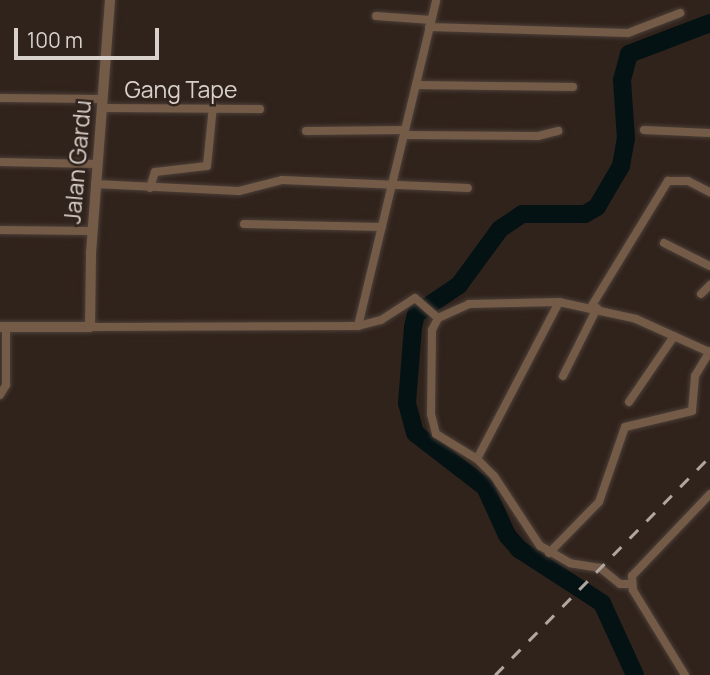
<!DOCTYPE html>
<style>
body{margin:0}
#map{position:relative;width:710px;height:675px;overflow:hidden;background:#30231c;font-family:Manrope,sans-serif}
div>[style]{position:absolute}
.river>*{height:18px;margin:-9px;padding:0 9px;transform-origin:9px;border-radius:9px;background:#051214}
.roads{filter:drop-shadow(0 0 2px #4b3f38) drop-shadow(0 0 2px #4b3f38)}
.minor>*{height:8px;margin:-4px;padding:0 4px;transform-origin:4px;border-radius:4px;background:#745b47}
.tertiary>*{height:10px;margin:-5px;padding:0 5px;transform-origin:5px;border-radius:5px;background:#745b47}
.rail>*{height:2.5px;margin-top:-1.25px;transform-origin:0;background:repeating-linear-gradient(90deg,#b0a7a1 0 12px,transparent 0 24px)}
span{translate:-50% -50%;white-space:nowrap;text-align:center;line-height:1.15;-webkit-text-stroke:5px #30231c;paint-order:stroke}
.street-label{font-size:23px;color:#d9d1cc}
.scale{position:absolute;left:14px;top:28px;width:145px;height:32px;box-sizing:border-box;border:4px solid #d9d1cc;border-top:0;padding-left:9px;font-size:21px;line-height:24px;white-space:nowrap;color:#d9d1cc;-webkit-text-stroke:5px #30231c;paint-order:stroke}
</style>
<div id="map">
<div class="river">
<div style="left:635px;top:675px;width:79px;rotate:-114.6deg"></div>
<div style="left:602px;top:603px;width:99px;rotate:-147deg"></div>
<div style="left:519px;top:549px;width:18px;rotate:-131deg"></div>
<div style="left:507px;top:535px;width:53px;rotate:-114.6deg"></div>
<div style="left:485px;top:487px;width:88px;rotate:-142.4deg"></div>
<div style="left:415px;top:433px;width:31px;rotate:-105deg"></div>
<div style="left:407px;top:403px;width:76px;rotate:-85.5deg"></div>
<div style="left:413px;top:327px;width:13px;rotate:-77deg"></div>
<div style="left:416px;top:314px;width:52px;rotate:-34deg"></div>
<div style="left:459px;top:285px;width:69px;rotate:-53.8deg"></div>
<div style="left:500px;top:229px;width:27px;rotate:-34deg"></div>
<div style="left:522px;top:214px;width:63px"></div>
<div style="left:585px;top:214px;width:14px;rotate:-30deg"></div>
<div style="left:597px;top:207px;width:48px;rotate:-59.7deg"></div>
<div style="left:621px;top:166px;width:27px;rotate:-80deg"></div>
<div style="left:626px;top:139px;width:59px;rotate:-93.9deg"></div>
<div style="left:622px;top:80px;width:27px;rotate:-75deg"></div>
<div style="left:629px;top:54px;width:87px;rotate:-20.9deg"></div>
</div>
<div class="roads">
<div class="minor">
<div style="left:376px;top:16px;width:55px;rotate:4.2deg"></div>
<div style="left:429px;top:27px;width:199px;rotate:1.7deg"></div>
<div style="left:628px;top:33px;width:56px;rotate:-21deg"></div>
<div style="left:416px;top:85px;width:157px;rotate:0.7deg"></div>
<div style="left:0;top:98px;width:103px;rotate:0.6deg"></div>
<div style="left:102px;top:108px;width:158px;rotate:0.4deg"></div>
<div style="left:644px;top:130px;width:66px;rotate:2.6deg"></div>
<div style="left:306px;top:131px;width:99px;rotate:-0.6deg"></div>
<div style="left:404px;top:135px;width:134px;rotate:0.4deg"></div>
<div style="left:538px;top:136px;width:21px;rotate:-14deg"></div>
<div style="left:0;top:162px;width:96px;rotate:1.2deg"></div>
<div style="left:95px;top:184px;width:144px;rotate:2.8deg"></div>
<div style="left:239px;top:191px;width:44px;rotate:-14.3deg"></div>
<div style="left:282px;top:180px;width:186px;rotate:2.5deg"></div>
<div style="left:150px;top:188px;width:17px;rotate:-73deg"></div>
<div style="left:155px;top:172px;width:52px;rotate:-6.6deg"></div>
<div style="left:207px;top:166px;width:60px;rotate:-84.3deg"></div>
<div style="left:244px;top:224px;width:138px;rotate:1.2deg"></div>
<div style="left:0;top:230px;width:92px;rotate:0.6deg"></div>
<div style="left:664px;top:243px;width:51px;rotate:26.6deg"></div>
<div style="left:701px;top:294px;width:13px;rotate:-45deg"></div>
<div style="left:591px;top:307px;width:148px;rotate:-58.6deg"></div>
<div style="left:668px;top:181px;width:20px"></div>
<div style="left:688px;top:181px;width:25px;rotate:27deg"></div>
<div style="left:358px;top:326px;width:335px;rotate:-76.5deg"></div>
<div style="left:90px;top:327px;width:268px;rotate:-0.2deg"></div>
<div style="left:358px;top:326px;width:24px;rotate:-15deg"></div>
<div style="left:381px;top:320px;width:40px;rotate:-32.9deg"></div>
<div style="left:415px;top:298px;width:30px;rotate:41deg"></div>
<div style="left:563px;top:376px;width:76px;rotate:-63.4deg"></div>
<div style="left:0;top:395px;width:12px;rotate:-59deg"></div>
<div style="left:6px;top:385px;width:58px;rotate:-90deg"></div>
<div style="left:629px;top:402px;width:80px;rotate:-55.7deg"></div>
<div style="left:477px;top:459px;width:177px;rotate:-62.4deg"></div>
<div style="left:549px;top:553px;width:71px;rotate:-45.6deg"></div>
<div style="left:599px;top:502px;width:79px;rotate:-70.9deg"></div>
<div style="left:625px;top:427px;width:69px;rotate:-13.4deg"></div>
<div style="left:692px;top:411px;width:35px;rotate:-85deg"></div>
<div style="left:695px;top:376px;width:29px;rotate:-59deg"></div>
<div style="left:631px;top:584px;width:11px;rotate:180deg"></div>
<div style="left:620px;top:584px;width:26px;rotate:-141deg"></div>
<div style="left:600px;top:568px;width:30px;rotate:-171deg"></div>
<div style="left:570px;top:563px;width:34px;rotate:-150deg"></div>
<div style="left:540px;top:546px;width:84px;rotate:-123.3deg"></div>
<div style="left:494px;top:476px;width:24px;rotate:-135deg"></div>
<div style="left:477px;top:459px;width:48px;rotate:-148.6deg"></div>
<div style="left:436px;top:434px;width:21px;rotate:-104deg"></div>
<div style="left:431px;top:414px;width:84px;rotate:-89.3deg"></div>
<div style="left:432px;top:330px;width:13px;rotate:-63deg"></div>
<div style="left:438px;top:318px;width:34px;rotate:-24deg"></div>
<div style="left:469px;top:304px;width:90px;rotate:-1.3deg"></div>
<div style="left:559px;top:302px;width:79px;rotate:12.4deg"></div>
<div style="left:636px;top:319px;width:80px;rotate:24.3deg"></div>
<div style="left:685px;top:675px;width:100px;rotate:-121.5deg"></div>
<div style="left:633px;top:590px;width:14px;rotate:-94deg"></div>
<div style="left:632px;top:576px;width:113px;rotate:-46.4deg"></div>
</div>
<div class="tertiary">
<div style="left:0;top:327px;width:90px"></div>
<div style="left:90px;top:327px;width:74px;rotate:-89.2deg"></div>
<div style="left:91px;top:253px;width:254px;rotate:-85.7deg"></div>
</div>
</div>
<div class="rail">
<div style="left:495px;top:675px;width:307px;rotate:-45.5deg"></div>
</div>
<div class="street-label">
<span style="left:181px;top:89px">Gang Tape</span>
<span style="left:77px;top:162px;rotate:-85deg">Jalan Gardu</span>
</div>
<div class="scale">100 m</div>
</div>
